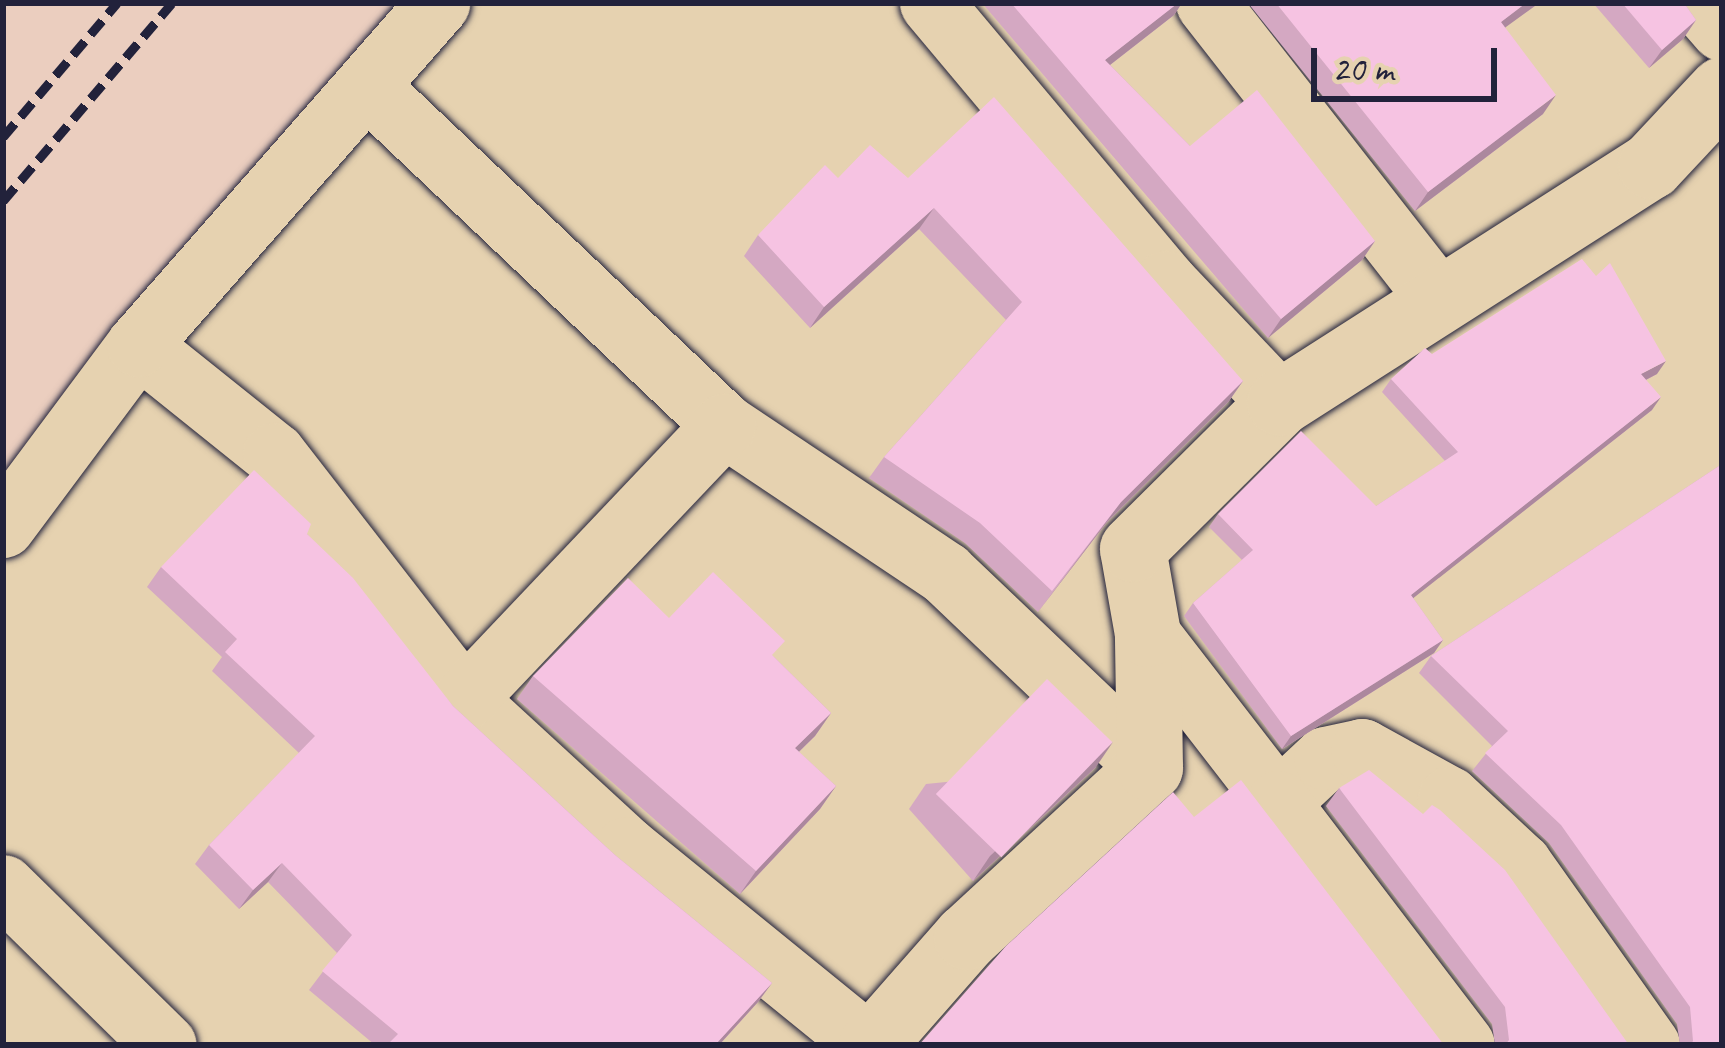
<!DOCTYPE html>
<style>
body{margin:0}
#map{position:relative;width:1725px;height:1048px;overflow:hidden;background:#e6d2b0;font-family:Caveat,sans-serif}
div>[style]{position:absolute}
.built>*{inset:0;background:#ebcebf}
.roads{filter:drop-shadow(0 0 3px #22223b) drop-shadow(0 0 3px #22223b)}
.street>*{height:63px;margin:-31.5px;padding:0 31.5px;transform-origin:31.5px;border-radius:31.5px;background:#e6d2b0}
.secondary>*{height:66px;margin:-33px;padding:0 33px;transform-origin:33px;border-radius:33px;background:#e6d2b0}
.rail>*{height:9px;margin-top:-4.5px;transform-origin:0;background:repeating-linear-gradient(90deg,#22223b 0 18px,transparent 0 27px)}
.wall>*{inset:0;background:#d4a8c2}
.shaded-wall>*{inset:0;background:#ac889e}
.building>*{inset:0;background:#f6c3e2;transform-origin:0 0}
span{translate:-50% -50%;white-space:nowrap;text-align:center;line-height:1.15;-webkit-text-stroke:10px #e6d2b0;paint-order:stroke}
.frame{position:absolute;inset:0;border:6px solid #22223b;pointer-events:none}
.scale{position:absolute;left:1311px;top:48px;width:186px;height:54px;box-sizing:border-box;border:6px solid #22223b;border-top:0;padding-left:15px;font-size:36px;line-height:42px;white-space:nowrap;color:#22223b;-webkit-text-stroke:9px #e6d2b0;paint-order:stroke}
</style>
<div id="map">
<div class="built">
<div style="clip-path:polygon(3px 3px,398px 3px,3px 479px)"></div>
</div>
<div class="roads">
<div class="street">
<div style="left:931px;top:3px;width:364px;rotate:50deg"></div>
<div style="left:1165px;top:282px;width:167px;rotate:46.5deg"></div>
<div style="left:1207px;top:3px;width:377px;rotate:52deg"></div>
<div style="left:1699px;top:3px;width:35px;rotate:49deg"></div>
<div style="left:369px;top:88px;width:489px;rotate:43.5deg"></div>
<div style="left:724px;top:425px;width:266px;rotate:33.8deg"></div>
<div style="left:945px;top:573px;width:283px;rotate:43.6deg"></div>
<div style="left:138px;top:345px;width:174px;rotate:38.7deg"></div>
<div style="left:274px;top:454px;width:310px;rotate:52.2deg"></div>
<div style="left:464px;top:699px;width:220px;rotate:42.6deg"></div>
<div style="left:626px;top:848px;width:312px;rotate:39.1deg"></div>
<div style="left:3px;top:526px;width:226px;rotate:-53.3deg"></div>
<div style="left:138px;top:345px;width:455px;rotate:-48.7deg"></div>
<div style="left:1148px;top:634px;width:212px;rotate:52.3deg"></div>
<div style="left:1278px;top:802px;width:64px;rotate:-43.1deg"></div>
<div style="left:1325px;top:758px;width:38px;rotate:-12deg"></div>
<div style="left:1362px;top:750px;width:99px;rotate:28.9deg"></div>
<div style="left:1449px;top:798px;width:97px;rotate:42.9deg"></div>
<div style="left:1520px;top:864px;width:222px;rotate:54.7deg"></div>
<div style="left:464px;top:699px;width:378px;rotate:-46.5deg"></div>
<div style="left:1278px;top:802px;width:305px;rotate:52.7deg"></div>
<div style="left:3px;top:886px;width:227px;rotate:44.5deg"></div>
</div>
<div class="secondary">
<div style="left:872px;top:1045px;width:144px;rotate:-48.7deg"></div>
<div style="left:967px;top:937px;width:249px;rotate:-42.7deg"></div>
<div style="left:1150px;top:768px;width:134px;rotate:-90.9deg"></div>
<div style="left:1148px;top:634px;width:86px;rotate:-100deg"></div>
<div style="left:1133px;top:549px;width:207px;rotate:-44.8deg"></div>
<div style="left:1280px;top:403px;width:440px;rotate:-32.6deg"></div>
<div style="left:1651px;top:166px;width:104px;rotate:-46.9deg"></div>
</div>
</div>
<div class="rail">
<div style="left:3px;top:137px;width:176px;rotate:-49.6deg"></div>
<div style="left:3px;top:201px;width:260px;rotate:-49.5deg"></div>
</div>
<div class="wall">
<div style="clip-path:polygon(982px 3px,1182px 3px,1174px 15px,1110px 65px,1190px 146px,1375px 241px,1362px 260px,1268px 338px)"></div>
<div style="clip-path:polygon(1248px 3px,1539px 3px,1505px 27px,1543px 114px,1415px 211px)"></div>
<div style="clip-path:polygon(1593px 3px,1684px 3px,1696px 20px,1683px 39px,1649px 68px)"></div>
<div style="clip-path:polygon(838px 178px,908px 178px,1243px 381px,1229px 401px,1107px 522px,1038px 612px,965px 543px,869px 478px,884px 457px,1006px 320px,919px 229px,810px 328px,744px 256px,758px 235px)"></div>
<div style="clip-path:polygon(1432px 354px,1657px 374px,1646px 380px,1652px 410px,1413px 598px,1443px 640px,1434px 653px,1282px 749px,1184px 616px,1193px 603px,1242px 560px,1209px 527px,1218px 514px,1376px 506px,1445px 461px,1382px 392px,1391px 379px)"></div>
<div style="clip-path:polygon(1722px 464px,1722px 1045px,1680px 1045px,1677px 1024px,1549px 843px,1472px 771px,1492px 746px,1419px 673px,1431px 656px)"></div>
<div style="clip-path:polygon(307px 534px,453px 706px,615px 855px,772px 983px,758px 1002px,719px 1045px,375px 1045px,309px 990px,337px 953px,268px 882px,239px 909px,195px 864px,209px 845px,299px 753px,212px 671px,222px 657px,147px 587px,161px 567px)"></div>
<div style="clip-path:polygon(669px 618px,774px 657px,831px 713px,815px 736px,799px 752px,836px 786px,820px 809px,740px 894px,517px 699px,533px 676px)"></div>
<div style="clip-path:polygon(1096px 767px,973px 881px,909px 809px,926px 784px)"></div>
<div style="clip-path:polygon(1339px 788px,1629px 1045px,1495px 1045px,1492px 1024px,1326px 806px)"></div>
</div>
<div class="shaded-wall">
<div style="clip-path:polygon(1178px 3px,1182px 3px,1174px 15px,1092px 79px,1105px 60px)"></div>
<div style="clip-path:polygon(1526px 3px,1539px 3px,1488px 40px,1501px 22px)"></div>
<div style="clip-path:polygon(1696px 20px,1683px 39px,1649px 68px,1662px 50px)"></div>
<div style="clip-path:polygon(1556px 95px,1543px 114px,1415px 211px,1428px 192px)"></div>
<div style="clip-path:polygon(934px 208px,919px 229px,810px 328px,824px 307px)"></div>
<div style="clip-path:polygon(1375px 241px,1362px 260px,1268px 338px,1281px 319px)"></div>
<div style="clip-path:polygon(1666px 361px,1657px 374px,1632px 387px,1641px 374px)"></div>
<div style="clip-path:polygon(1243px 381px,1229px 401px,1107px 522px,1038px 612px,1121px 502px)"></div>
<div style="clip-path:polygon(1661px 397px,1652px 410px,1402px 607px,1411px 595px)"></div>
<div style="clip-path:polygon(1443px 640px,1434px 653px,1282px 749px,1291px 736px)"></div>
<div style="clip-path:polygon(831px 713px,815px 736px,779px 771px,795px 748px)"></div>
<div style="clip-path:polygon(1113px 742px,1096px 767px,973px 881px,990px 856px)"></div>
<div style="clip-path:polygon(836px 786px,820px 809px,740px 894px,756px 871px)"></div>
<div style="clip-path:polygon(282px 863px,268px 882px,239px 909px,253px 890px)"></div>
<div style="clip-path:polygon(772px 983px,758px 1002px,719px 1045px,715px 1045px)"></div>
</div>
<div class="building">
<div style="clip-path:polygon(1011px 3px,1178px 3px,1105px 60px,1190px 146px,1257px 90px,1375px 241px,1281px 319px)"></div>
<div style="clip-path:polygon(1276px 3px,1526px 3px,1501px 22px,1556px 95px,1428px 192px)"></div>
<div style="clip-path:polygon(1622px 3px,1684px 3px,1696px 20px,1662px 50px)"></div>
<div style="clip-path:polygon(994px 97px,1243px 381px,1121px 502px,1052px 591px,980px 523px,884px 457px,1022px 302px,934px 208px,824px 307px,758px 235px,825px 165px,838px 178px,870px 145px,908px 178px)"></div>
<div style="clip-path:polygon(1582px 259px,1596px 276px,1610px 263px,1666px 361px,1641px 374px,1661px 397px,1411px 595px,1443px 640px,1291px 736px,1193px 603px,1253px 550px,1218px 514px,1301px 431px,1376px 506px,1458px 452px,1391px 379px,1425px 348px,1432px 354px)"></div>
<div style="clip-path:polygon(1722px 464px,1722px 1045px,1690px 1045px,1693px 1041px,1690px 1007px,1561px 825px,1485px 753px,1508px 731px,1431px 656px)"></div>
<div style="clip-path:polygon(254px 470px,311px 524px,307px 534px,353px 578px,453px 706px,615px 855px,772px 983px,715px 1045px,391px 1045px,389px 1043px,398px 1034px,322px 971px,352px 935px,282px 863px,253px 890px,209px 845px,315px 736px,225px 652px,237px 639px,161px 567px)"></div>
<div style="clip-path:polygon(713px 572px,785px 641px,772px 655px,831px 713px,795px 748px,836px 786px,756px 871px,533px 676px,628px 578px,669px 618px)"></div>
<div style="left:1047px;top:679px;width:91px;height:160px;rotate:44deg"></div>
<div style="clip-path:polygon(1369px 770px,1423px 814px,1432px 805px,1440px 810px,1505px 870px,1629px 1045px,1505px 1045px,1509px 1040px,1505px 1007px,1339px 788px)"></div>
<div style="clip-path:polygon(1241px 780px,1444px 1045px,919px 1045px,1006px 946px,1173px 792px,1194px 817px)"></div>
</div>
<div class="frame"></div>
<div class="scale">20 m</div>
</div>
